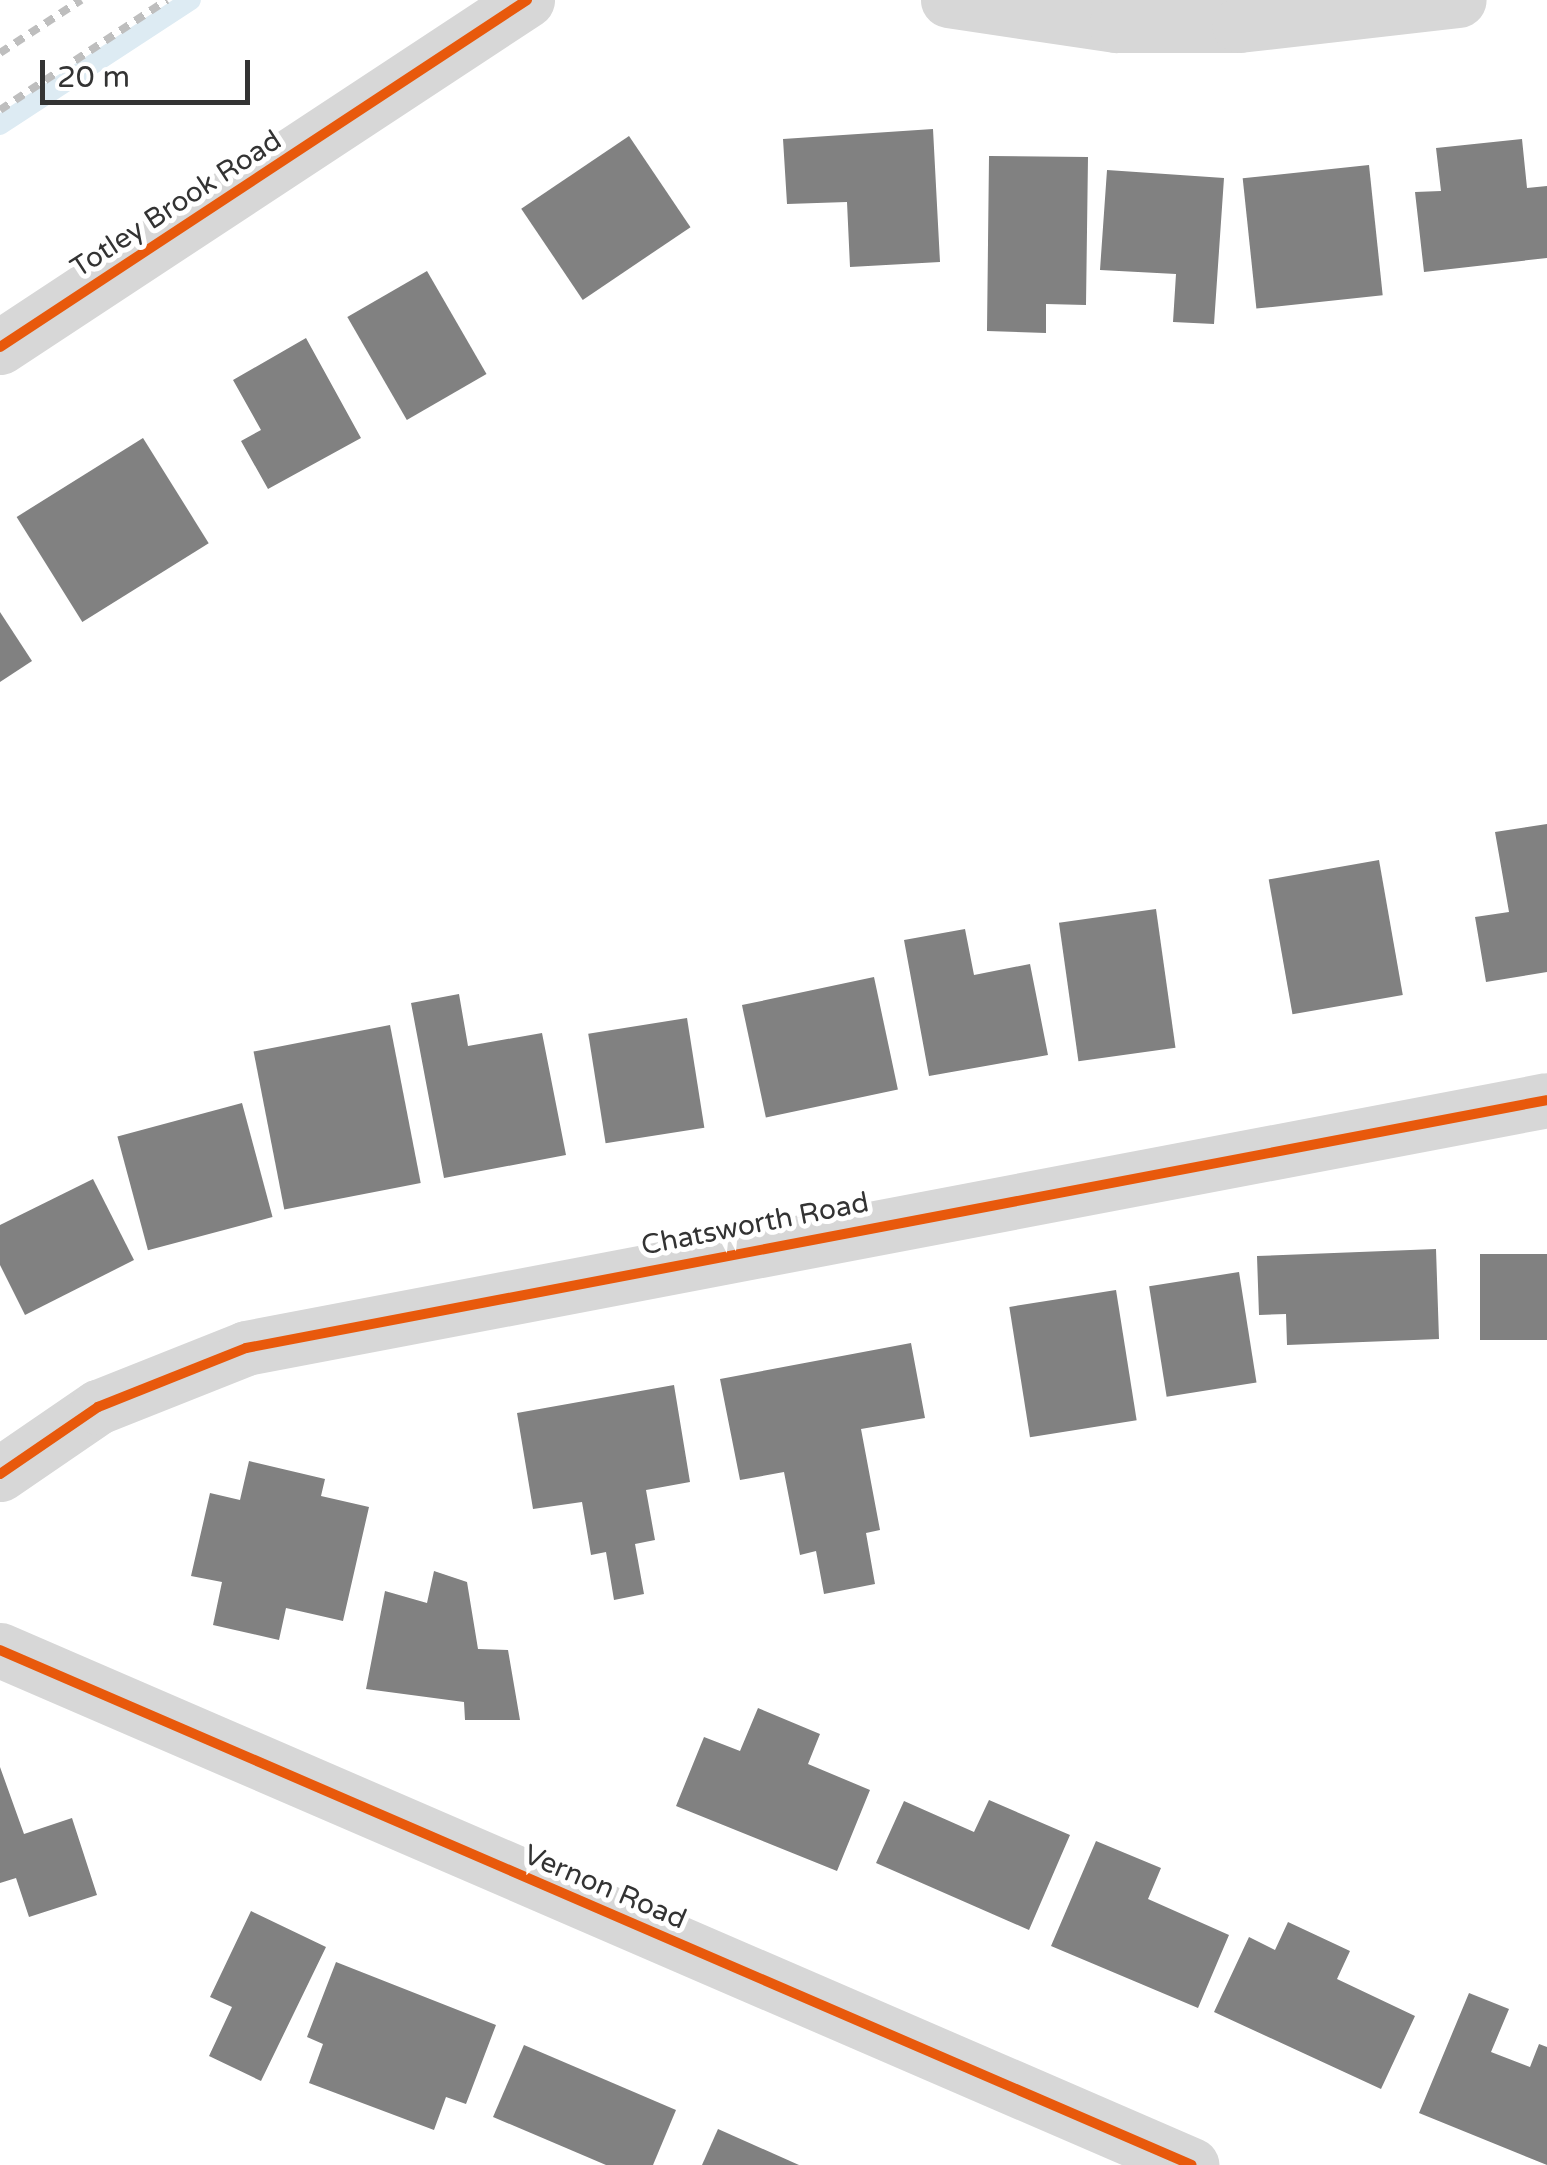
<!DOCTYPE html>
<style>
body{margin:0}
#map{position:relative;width:1547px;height:2165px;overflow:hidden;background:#fff;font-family:"Varela Round",sans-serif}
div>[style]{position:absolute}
.stream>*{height:20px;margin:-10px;padding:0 10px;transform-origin:10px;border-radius:10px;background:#ddebf3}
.building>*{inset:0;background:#818181;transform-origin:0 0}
.minor>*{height:55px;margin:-27.5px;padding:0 27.5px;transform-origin:27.5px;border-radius:27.5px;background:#d7d7d7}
.rail>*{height:8px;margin-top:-4px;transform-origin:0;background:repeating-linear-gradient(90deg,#bebebe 0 10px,transparent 0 18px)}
.cycleway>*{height:10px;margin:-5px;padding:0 5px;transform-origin:5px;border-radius:5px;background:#e8590c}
span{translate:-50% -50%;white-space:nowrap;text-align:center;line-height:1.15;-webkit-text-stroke:10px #fff;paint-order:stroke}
.street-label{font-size:28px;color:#333}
.scale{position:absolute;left:40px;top:60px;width:210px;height:45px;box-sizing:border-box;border:5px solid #333;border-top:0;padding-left:12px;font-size:30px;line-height:35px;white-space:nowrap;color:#333;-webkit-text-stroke:8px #fff;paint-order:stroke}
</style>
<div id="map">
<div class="stream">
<div style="left:0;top:125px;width:228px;rotate:-33.2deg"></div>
</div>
<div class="building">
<div style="clip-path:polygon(933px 129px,940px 262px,850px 267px,847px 202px,787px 204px,783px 139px)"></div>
<div style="left:629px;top:136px;width:110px;height:130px;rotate:56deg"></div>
<div style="clip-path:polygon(1522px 139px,1527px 188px,1547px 186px,1547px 258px,1424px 272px,1415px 192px,1441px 191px,1436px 148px)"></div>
<div style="clip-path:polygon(989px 156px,1088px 157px,1086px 305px,1046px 304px,1046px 333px,987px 331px)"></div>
<div style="left:1369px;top:165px;width:131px;height:127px;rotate:84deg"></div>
<div style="clip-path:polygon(1107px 170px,1224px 178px,1214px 324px,1173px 322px,1176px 274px,1100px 270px)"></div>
<div style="left:427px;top:271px;width:119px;height:92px;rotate:60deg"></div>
<div style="clip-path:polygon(306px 338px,361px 438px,268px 489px,241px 441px,261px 430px,233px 380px)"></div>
<div style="left:143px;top:438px;width:124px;height:149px;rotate:58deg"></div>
<div style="clip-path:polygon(0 612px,32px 661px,0 682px)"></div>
<div style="clip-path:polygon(1547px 824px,1547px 972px,1486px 982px,1475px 917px,1509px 912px,1495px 832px)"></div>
<div style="left:1379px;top:860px;width:137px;height:112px;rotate:80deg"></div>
<div style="left:1156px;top:909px;width:140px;height:98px;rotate:82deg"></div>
<div style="clip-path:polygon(965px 929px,974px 975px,1030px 964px,1048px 1055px,929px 1076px,904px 940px)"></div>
<div style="left:874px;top:977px;width:115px;height:135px;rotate:78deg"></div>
<div style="clip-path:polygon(459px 994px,468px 1046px,542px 1033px,566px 1155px,444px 1178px,411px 1003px)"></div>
<div style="left:687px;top:1018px;width:111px;height:100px;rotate:81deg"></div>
<div style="left:390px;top:1025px;width:161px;height:139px;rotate:79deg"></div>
<div style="left:242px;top:1103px;width:118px;height:129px;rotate:75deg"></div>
<div style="clip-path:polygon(93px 1179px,134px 1260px,25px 1315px,0 1265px,0 1225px)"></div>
<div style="clip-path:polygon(1436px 1249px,1439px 1339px,1287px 1345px,1286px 1314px,1259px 1315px,1257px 1256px)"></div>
<div style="left:1547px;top:1254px;width:86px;height:67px;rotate:90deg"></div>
<div style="left:1239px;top:1272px;width:112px;height:91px;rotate:81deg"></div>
<div style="left:1116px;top:1290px;width:132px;height:108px;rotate:81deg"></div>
<div style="clip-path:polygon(911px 1343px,925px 1418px,861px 1429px,880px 1530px,866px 1533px,875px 1584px,824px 1594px,816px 1551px,800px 1555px,784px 1472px,740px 1480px,720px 1379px)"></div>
<div style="clip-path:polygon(674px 1385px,690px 1482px,646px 1490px,655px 1540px,635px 1544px,644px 1594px,614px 1600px,606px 1552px,591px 1555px,582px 1502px,533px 1509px,517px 1413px)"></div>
<div style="clip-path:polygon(249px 1461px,325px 1479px,321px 1496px,369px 1507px,343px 1621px,286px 1608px,279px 1640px,213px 1625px,222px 1582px,191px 1576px,210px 1493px,240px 1500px)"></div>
<div style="clip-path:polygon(434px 1571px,467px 1582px,478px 1649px,508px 1650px,520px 1720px,465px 1720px,464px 1702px,366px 1689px,385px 1591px,427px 1603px)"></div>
<div style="clip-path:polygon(758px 1708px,820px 1734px,808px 1764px,870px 1790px,837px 1871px,676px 1806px,704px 1737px,740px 1751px)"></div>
<div style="clip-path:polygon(0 1767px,24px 1834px,72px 1818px,97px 1895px,29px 1917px,16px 1878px,0 1883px)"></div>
<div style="clip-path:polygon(989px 1800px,1070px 1835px,1029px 1930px,876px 1863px,904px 1801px,974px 1832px)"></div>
<div style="clip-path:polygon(1096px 1841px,1161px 1868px,1148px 1899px,1229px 1935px,1198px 2008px,1051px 1946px)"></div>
<div style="clip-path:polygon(251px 1911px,326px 1947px,261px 2081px,209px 2056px,232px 2007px,210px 1997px)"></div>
<div style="clip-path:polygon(1288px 1922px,1350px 1951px,1337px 1979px,1415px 2016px,1381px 2089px,1214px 2012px,1249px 1937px,1275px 1950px)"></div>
<div style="clip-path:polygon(336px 1962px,496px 2025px,466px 2104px,446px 2097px,434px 2130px,309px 2083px,323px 2044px,307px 2037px)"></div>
<div style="clip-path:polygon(1469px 1993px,1509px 2009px,1491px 2052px,1530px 2067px,1539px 2044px,1547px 2047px,1547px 2165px,1419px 2113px)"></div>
<div style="clip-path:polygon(524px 2045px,676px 2110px,653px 2165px,606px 2165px,493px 2117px)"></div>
<div style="clip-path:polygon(718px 2129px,799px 2165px,702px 2165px)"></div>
</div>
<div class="minor">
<div style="left:948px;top:0;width:170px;rotate:8.5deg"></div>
<div style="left:1116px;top:25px;width:123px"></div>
<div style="left:1239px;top:25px;width:221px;rotate:-6.5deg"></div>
<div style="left:0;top:347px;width:631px;rotate:-33.36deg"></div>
<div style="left:0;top:1474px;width:119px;rotate:-34.4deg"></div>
<div style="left:98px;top:1407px;width:159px;rotate:-21.7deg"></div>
<div style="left:246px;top:1348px;width:1324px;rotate:-10.79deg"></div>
<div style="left:0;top:1650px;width:1298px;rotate:23.37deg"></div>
</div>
<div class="rail">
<div style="left:0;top:53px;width:97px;rotate:-33.2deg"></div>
<div style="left:0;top:110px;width:200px;rotate:-33.4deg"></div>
</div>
<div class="cycleway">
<div style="left:0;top:347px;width:631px;rotate:-33.36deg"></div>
<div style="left:0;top:1474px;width:119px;rotate:-34.4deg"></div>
<div style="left:98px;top:1407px;width:159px;rotate:-21.7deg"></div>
<div style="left:246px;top:1348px;width:1324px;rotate:-10.79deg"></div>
<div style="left:0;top:1650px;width:1298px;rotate:23.37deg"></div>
</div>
<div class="street-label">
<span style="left:176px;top:204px;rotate:-33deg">Totley Brook Road</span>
<span style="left:755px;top:1224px;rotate:-11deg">Chatsworth Road</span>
<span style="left:605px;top:1887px;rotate:23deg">Vernon Road</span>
</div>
<div class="scale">20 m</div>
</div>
